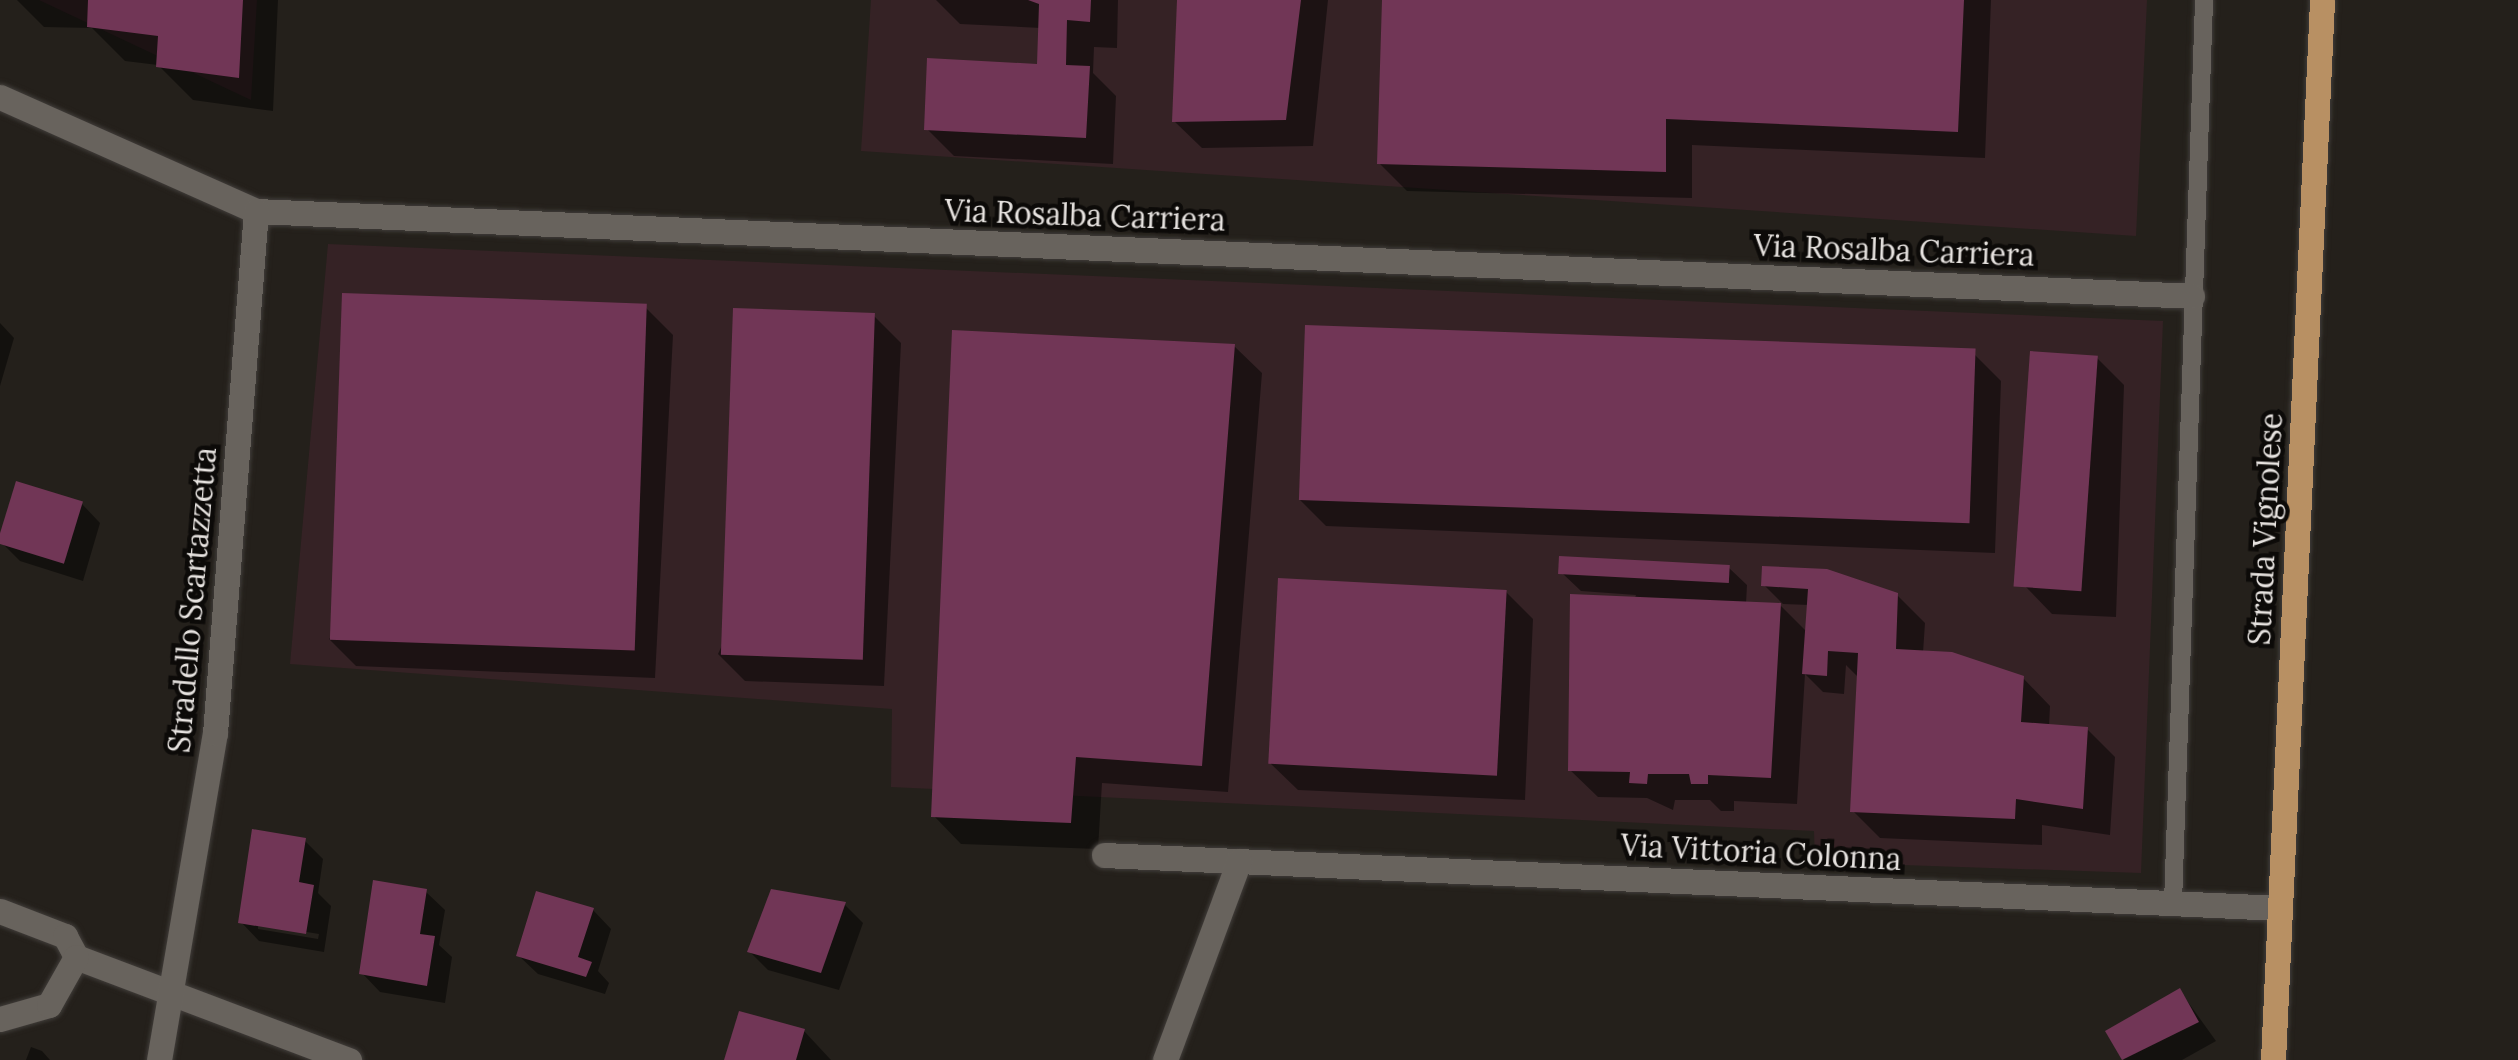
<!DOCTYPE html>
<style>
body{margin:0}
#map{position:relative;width:2518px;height:1060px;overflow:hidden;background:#24201b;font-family:Lora,serif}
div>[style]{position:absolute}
.industrial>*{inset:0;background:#352225}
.shadow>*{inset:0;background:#0007}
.building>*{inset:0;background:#713656;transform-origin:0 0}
.roads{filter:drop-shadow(0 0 2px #413d3a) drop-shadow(0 0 2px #413d3a)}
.service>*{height:18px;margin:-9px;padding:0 9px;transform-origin:9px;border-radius:9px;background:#68635d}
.minor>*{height:25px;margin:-12.5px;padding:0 12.5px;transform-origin:12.5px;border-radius:12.5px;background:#68635d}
.primary>*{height:25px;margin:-12.5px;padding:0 12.5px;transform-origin:12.5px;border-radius:12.5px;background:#b89063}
span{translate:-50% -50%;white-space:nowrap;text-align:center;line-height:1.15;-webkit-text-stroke:9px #0c0a08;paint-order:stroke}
.street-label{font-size:30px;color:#e7e3e0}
</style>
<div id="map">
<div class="industrial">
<div style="clip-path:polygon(39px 0,257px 0,251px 100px)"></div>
<div style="clip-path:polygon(871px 0,2147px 0,2136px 236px,861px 151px)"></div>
<div style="clip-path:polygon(328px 244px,2163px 321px,2141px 873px,1815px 862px,1814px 831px,891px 787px,892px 709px,290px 664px)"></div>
</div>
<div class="shadow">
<div style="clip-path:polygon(17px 0,278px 0,273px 111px,193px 100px,158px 65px,125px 61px,92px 28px,44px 27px)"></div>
<div style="clip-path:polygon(936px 0,1118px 0,1117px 48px,1094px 47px,1093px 73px,1116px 96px,1113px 164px,954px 156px,927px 129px,1039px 66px,1041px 28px,960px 24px)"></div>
<div style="clip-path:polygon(1179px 0,1328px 0,1313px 146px,1202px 148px,1174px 121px)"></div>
<div style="clip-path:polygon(1385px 0,1991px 0,1985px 158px,1692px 145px,1692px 198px,1407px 191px,1379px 163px)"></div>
<div style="clip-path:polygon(646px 308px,673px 335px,655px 678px,356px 666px,329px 639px)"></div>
<div style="clip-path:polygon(874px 316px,901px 343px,884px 686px,745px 681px,718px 654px)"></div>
<div style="clip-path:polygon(0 323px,14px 338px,0 386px)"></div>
<div style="clip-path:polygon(1234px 346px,1262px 373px,1228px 792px,1102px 783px,1098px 849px,961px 844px,934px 816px)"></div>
<div style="clip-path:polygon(1974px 354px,2001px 381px,1995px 553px,1326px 526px,1299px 499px)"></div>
<div style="clip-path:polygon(2097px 358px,2124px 385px,2116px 617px,2052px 614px,2025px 586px)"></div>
<div style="clip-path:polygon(82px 504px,100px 523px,83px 581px,20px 561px,2px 543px)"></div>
<div style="clip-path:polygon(1728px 567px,1747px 585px,1746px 604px,1780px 605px,1807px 632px,1809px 605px,1783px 604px,1764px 585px,1897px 595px,1925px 623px,1923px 653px,2023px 678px,2050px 706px,2049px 727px,2087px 729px,2115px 757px,2110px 835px,2042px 825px,2042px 845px,1880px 838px,1853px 811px,1859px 678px,1846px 665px,1844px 694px,1823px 692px,1805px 674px,1797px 804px,1734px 801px,1734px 811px,1721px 811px,1710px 800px,1675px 800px,1673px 810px,1647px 798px,1598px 797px,1570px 770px,1636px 595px,1581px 591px,1562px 573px)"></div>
<div style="clip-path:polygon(1506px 592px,1533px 619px,1525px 800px,1298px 790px,1270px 763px)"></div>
<div style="clip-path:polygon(evenodd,305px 841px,323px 859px,318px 893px,331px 906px,324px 952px,259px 941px,241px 922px,305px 841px,258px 924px,319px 934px,318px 939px,258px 929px,258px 924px)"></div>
<div style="clip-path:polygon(426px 892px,445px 910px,439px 945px,452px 957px,445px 1003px,380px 992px,362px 973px)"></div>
<div style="clip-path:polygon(844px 904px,863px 923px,839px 990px,768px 970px,750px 952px)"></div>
<div style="clip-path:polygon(593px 910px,611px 929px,598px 971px,609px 983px,605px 994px,538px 974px,519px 956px)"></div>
<div style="clip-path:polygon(2180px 991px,2216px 1041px,2182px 1060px,2124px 1060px,2108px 1032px)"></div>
<div style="clip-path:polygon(804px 1031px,831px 1060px,727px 1060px)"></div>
<div style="clip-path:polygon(31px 1047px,42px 1051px,50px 1060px,26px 1060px)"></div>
</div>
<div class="building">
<div style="clip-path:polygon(88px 0,243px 0,239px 78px,156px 67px,158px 36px,87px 27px)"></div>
<div style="clip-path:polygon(1028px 0,1091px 0,1090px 22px,1067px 20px,1066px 65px,1090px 66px,1086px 138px,924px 130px,927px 58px,1037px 64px,1039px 4px)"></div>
<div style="clip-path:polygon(1177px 0,1301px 0,1286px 120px,1172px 122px)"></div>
<div style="clip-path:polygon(1382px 0,1964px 0,1958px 132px,1666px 119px,1666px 172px,1377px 164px)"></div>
<div style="left:342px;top:293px;width:305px;height:347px;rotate:2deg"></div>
<div style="left:733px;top:308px;width:142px;height:347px;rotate:2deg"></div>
<div style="left:1305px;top:325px;width:671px;height:175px;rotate:2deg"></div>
<div style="clip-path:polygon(952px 330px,1235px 344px,1202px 766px,1076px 757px,1071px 823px,931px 817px)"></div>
<div style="left:2030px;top:351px;width:68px;height:236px;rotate:4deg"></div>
<div style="left:16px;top:481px;width:70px;height:65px;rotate:17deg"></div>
<div style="left:1559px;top:556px;width:171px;height:18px;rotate:3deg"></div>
<div style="clip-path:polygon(1762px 566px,1827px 569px,1898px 593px,1896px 649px,1952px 652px,2024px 676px,2021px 722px,2088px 727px,2083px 809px,2016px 799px,2015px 819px,1850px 812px,1858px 653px,1828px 651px,1827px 676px,1802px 674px,1808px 589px,1761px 586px)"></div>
<div style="left:1278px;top:578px;width:229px;height:186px;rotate:3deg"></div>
<div style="clip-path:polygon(1570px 594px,1781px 603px,1771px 778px,1708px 775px,1708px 784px,1691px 784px,1689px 774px,1648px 774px,1647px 784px,1629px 783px,1630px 772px,1568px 771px)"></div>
<div style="clip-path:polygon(252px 829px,306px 838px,299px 882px,314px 885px,306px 934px,238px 923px)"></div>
<div style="clip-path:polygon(373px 880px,427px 889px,420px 934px,435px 936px,427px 986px,359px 974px)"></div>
<div style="clip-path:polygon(771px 889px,846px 902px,821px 973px,747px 952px)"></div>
<div style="clip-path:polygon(536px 891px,594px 908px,578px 957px,592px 962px,586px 977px,516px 956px)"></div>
<div style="clip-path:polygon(2180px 988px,2199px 1022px,2122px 1060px,2105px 1031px)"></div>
<div style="clip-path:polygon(739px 1011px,805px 1029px,796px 1060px,724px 1060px)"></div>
</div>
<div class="roads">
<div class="service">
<div style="left:2173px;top:903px;width:904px;rotate:-88.03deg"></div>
</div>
<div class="minor">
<div style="left:0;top:97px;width:280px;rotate:24deg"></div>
<div style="left:256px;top:211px;width:1938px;rotate:2.51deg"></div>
<div style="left:1104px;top:855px;width:1177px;rotate:2.58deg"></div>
<div style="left:0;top:911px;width:70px;rotate:21deg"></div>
<div style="left:65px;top:936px;width:24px;rotate:62deg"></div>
<div style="left:76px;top:957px;width:292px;rotate:20.7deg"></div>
<div style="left:0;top:1019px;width:51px;rotate:-15.9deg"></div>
<div style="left:49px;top:1005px;width:55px;rotate:-60.6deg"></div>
<div style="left:159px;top:1060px;width:332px;rotate:-80.3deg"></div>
<div style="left:215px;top:733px;width:524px;rotate:-85.51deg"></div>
<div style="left:1165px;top:1060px;width:212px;rotate:-69.6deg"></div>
</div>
<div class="primary">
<div style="left:2273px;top:1060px;width:1061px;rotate:-87.35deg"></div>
</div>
</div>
<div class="street-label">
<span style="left:1085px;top:215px;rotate:2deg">Via Rosalba Carriera</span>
<span style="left:1894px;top:250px;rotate:2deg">Via Rosalba Carriera</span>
<span style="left:2265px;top:529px;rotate:-87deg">Strada Vignolese</span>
<span style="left:192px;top:600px;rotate:-85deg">Stradello Scartazzetta</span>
<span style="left:1761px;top:852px;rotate:3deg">Via Vittoria Colonna</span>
</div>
</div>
